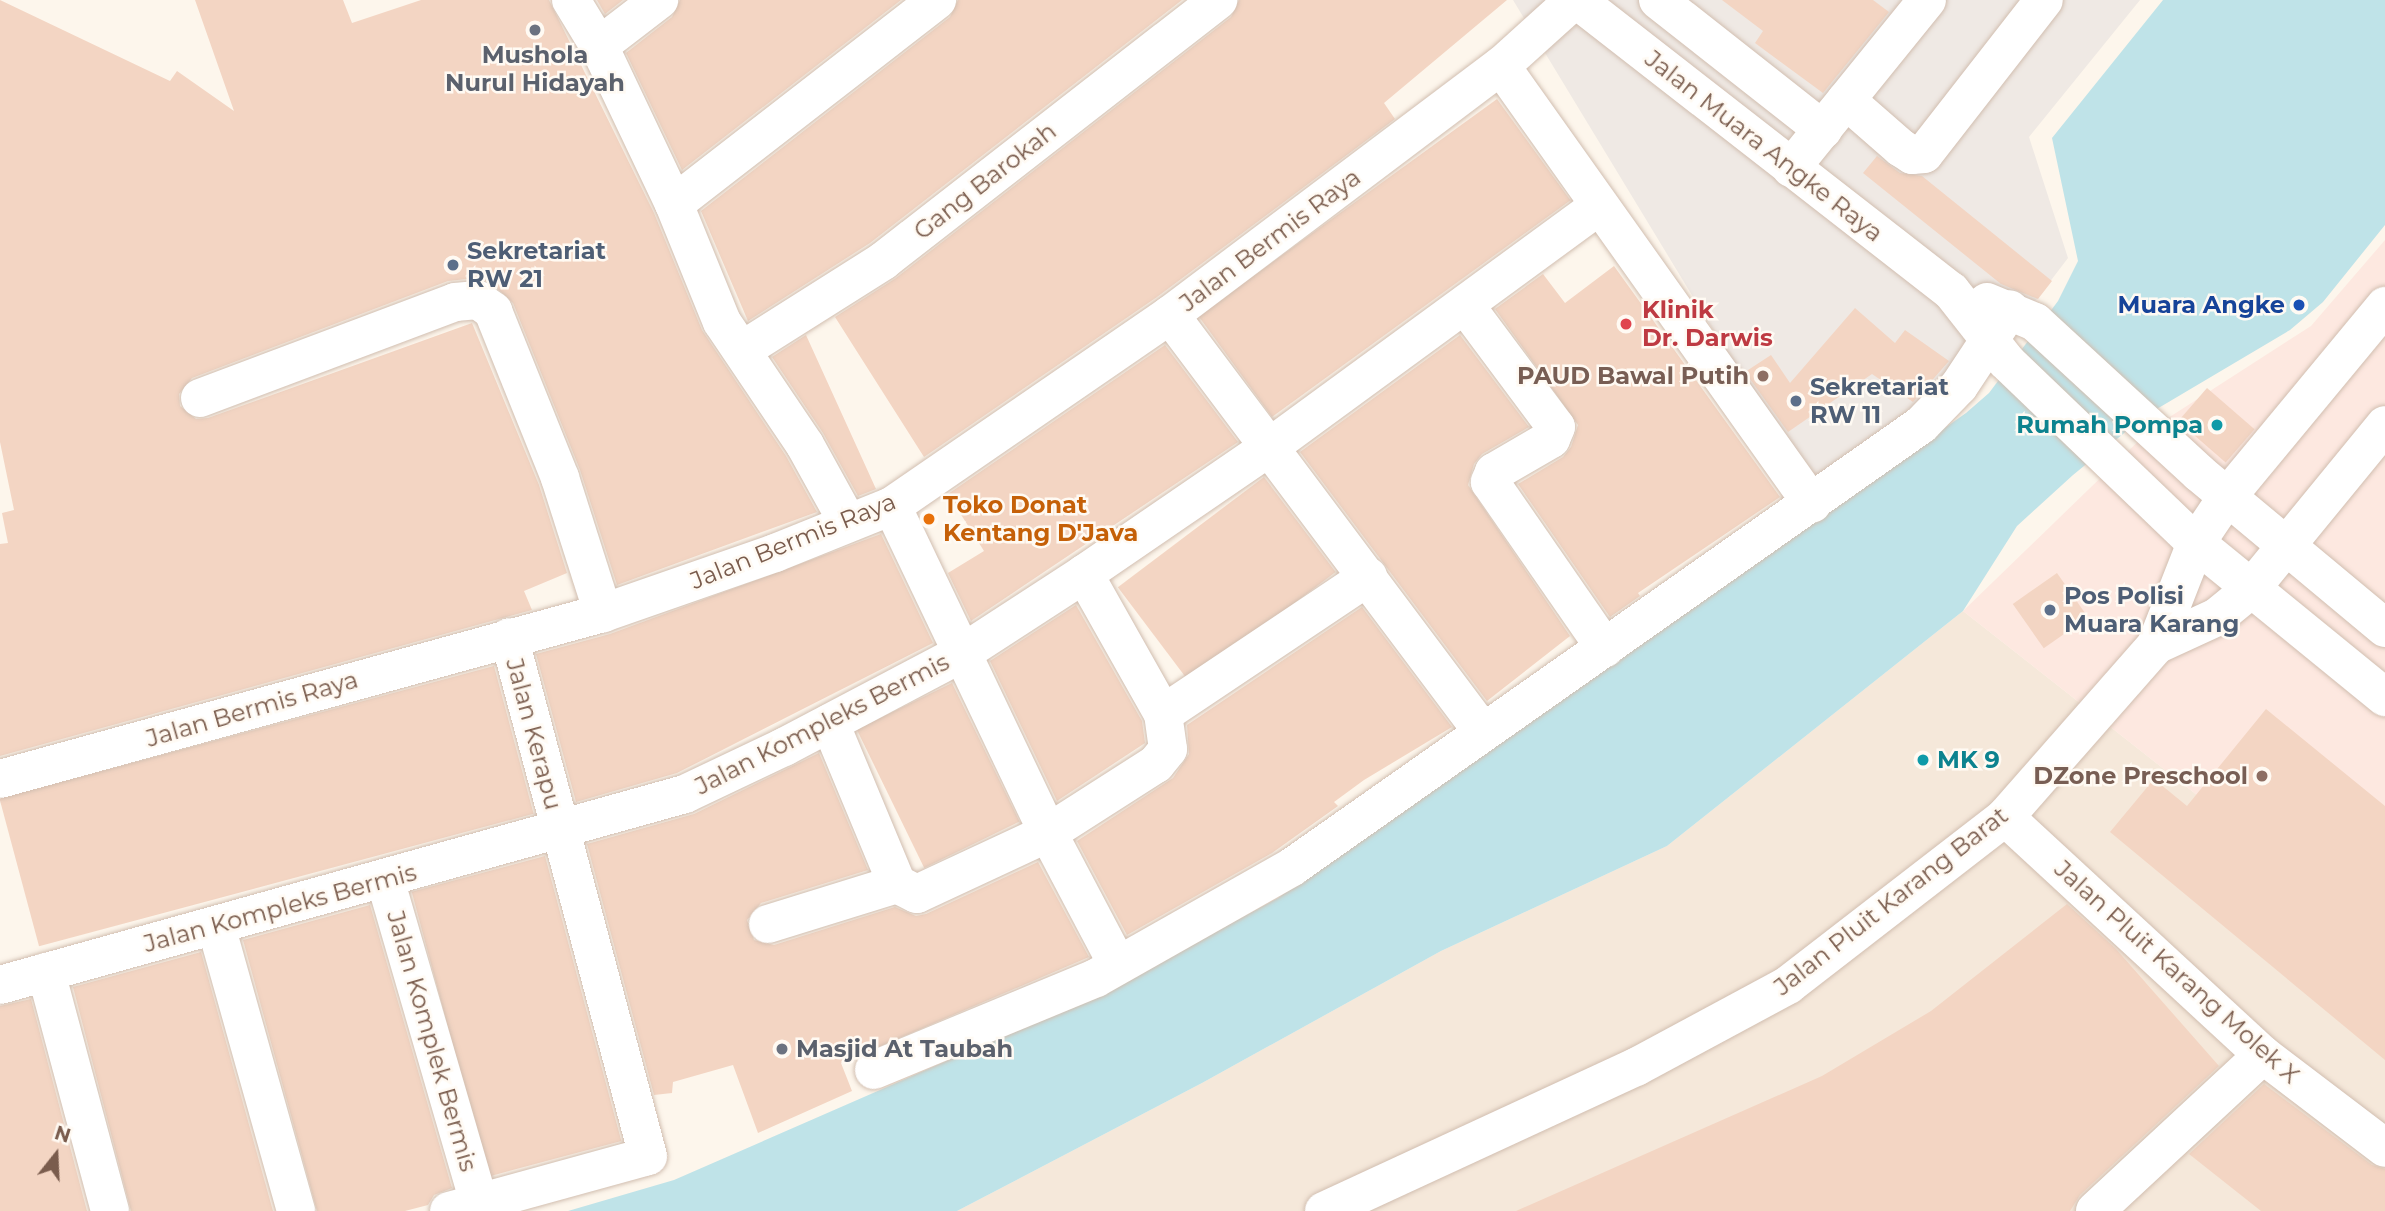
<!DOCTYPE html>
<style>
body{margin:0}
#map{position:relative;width:2385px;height:1211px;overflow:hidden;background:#fdf6ec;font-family:Montserrat,sans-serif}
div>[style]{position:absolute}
.residential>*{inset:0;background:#f5e8da}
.commercial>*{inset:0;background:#fde8e0}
.industrial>*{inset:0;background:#efe9e4}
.water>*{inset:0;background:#bfe3e8}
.building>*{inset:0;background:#f3d5c3;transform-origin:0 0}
.roads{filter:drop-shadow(0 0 2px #d1beb0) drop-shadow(0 0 2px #d1beb0)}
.minor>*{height:38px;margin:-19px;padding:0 19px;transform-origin:19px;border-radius:19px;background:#fff}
.dots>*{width:19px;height:19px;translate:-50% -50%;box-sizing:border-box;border:4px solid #fffaf3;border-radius:50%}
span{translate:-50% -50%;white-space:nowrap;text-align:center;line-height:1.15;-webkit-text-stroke:5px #fffaf3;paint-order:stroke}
.worship-label{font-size:24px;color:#5b616d;font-weight:700}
.left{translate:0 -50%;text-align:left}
.street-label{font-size:24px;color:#7a5c4d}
.service-label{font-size:24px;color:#4e5e75;font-weight:700}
.transit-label{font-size:24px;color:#164399;font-weight:700}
.right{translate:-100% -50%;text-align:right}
.health-label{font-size:24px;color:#be3a42;font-weight:700}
.education-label{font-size:24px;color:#785e54;font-weight:700}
.culture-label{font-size:24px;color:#0d838f;font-weight:700}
.food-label{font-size:24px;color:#c56008;font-weight:700}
.north{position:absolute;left:21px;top:1120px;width:70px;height:70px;-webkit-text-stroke:5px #fffaf3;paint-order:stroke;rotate:18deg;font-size:19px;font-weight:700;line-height:28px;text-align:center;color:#7a5c4d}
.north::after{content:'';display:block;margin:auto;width:24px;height:32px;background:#7a5c4d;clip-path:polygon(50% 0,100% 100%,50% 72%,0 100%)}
</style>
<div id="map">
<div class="residential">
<div style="clip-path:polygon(1963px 611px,2385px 943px,2385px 1211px,957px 1211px,1202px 1083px,1441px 951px,1667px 846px)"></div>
</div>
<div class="commercial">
<div style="clip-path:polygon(2385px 240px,2385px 943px,1963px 611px,2151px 429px,2311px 326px)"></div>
</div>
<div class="industrial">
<div style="clip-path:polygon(1513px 0,2140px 0,2029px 137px,2068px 258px,1957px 404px,1824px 513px)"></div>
</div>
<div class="water">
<div style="clip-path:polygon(2163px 0,2385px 0,2385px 225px,2323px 302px,2290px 330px,2145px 416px,2073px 475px,2017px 526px,1963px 611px,1667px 846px,1441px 951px,1202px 1083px,957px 1211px,568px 1211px,674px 1180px,1102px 993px,1278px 898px,1966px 413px,1989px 393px,2058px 301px,2078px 261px,2052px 138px)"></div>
</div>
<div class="building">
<div style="clip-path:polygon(0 0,170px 81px,177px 71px,234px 111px,195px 0,343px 0,352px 23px,421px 0,549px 0,654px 213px,702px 330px,786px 456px,817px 512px,617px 585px,580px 470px,513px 303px,490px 282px,476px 278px,448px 281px,192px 378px,179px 394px,180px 406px,196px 419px,208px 418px,472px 323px,539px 485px,567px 573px,524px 591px,532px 610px,0 756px,0 544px,8px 543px,2px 513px,14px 510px,0 442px)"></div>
<div style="clip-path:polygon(597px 0,623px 0,605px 14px)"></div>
<div style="clip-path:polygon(680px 0,901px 0,682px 170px,626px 53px,672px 17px)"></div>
<div style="clip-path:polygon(958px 0,1182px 0,870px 243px,748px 321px,701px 211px,950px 17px)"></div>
<div style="clip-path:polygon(1239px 0,1507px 0,1384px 103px,1395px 119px,1157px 297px,924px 457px,835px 317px,896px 278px,1231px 17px)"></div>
<div style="clip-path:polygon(1722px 0,1873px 0,1889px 12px,1823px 93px,1755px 43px,1763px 31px)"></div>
<div style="left:1497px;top:99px;width:125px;height:369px;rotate:54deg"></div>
<div style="clip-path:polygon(1877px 156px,1900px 173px,1922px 176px,2052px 281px,2038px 299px,2001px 284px,1863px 173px)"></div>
<div style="clip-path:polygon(1614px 266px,1780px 497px,1638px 593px,1640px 596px,1610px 617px,1518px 484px,1563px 457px,1571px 447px,1578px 425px,1495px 309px,1543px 274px,1565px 303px)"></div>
<div style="clip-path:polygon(1855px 308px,1895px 343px,1905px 330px,1949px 361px,1913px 402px,1872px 374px,1788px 432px,1745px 372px,1771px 355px,1790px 383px)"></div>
<div style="clip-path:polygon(806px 335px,876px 489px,858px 496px,823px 433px,772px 357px)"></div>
<div style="clip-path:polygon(1460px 335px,1529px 427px,1482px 454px,1474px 464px,1468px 485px,1570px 636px,1487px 701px,1300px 452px)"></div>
<div style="clip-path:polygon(1165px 345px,1238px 442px,971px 621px,948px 573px,984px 551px,948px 494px)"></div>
<div style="left:2207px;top:388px;width:63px;height:44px;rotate:41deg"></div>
<div style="left:1264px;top:477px;width:119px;height:183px;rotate:53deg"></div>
<div style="clip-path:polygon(881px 534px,933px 643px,677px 773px,576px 802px,536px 654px,610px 634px)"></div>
<div style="left:2057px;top:573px;width:54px;height:54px;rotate:55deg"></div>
<div style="clip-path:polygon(1076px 605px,1142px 721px,1145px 743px,1057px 801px,990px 661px)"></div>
<div style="clip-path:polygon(1362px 607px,1452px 727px,1364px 780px,1334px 802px,1338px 806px,1272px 853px,1127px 935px,1077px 841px,1173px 778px,1189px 754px,1187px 725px)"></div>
<div style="left:494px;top:666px;width:153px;height:512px;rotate:75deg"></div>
<div style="left:952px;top:683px;width:154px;height:106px;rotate:64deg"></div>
<div style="clip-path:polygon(2266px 709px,2385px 806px,2385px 1060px,2110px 832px,2154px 779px,2187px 806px)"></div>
<div style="clip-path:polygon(819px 753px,868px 870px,761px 903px,747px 920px,754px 940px,774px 945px,895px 907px,916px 916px,926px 914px,1038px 862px,1089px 957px,841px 1063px,852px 1091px,758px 1133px,733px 1065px,673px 1082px,672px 1093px,654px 1095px,587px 844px,694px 814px)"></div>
<div style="left:545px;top:856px;width:295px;height:138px;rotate:75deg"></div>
<div style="clip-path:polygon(2067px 904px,2116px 949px,2219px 1066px,2080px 1195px,2070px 1211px,1516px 1211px,1822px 1076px,1931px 1011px)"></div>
<div style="clip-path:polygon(370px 905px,452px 1188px,434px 1195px,428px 1205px,405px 1211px,317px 1211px,243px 940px)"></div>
<div style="clip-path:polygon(201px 952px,273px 1211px,131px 1211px,73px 987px)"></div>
<div style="clip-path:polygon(31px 999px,87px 1211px,0 1211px,0 1006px)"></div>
<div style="clip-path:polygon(2264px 1084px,2372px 1165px,2385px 1169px,2385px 1211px,2261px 1211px,2189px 1154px)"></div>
</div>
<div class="roads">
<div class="minor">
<div style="left:571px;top:0;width:54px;rotate:58.7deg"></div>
<div style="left:599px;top:46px;width:175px;rotate:64.6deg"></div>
<div style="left:674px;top:204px;width:127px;rotate:67.9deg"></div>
<div style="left:722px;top:322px;width:148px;rotate:56deg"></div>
<div style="left:805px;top:445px;width:89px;rotate:61.1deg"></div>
<div style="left:1577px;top:0;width:474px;rotate:37.9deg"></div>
<div style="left:1951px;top:291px;width:89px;rotate:51.8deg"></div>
<div style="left:2006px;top:361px;width:263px;rotate:43.8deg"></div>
<div style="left:2196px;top:543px;width:244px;rotate:39.2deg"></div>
<div style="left:1658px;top:0;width:210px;rotate:38.2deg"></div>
<div style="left:599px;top:46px;width:76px;rotate:-37.5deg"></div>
<div style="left:1501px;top:66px;width:537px;rotate:54.62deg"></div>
<div style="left:1846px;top:100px;width:73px;rotate:41.1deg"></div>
<div style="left:1901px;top:148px;width:13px;rotate:32deg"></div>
<div style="left:1912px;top:155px;width:12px;rotate:-5deg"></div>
<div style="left:1924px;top:154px;width:195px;rotate:-52.1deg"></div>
<div style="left:1791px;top:168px;width:216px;rotate:-51deg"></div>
<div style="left:674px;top:204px;width:333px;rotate:-37.8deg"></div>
<div style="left:1987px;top:302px;width:52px;rotate:22.6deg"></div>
<div style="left:2035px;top:322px;width:223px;rotate:42.6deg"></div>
<div style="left:2199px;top:473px;width:242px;rotate:39.8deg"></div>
<div style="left:1465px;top:305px;width:152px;rotate:53.3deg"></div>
<div style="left:1556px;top:427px;width:13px;rotate:113deg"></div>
<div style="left:1551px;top:439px;width:66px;rotate:149.9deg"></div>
<div style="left:1494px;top:472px;width:11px;rotate:112deg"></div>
<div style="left:1490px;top:482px;width:202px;rotate:55.3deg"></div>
<div style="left:1170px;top:315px;width:520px;rotate:53.13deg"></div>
<div style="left:744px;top:349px;width:165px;rotate:-32.3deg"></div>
<div style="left:883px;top:261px;width:425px;rotate:-37.9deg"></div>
<div style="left:200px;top:398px;width:272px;rotate:-20.6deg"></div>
<div style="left:455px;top:302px;width:23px;rotate:-5deg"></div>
<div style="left:478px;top:300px;width:19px;rotate:36deg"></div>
<div style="left:493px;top:311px;width:180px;rotate:68.1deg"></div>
<div style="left:560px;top:478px;width:142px;rotate:72.3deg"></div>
<div style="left:892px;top:506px;width:362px;rotate:64.5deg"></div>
<div style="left:1048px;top:833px;width:148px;rotate:62.2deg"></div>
<div style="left:2156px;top:645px;width:67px;rotate:-24.7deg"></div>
<div style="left:2217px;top:617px;width:43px;rotate:-39.3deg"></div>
<div style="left:2250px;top:590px;width:213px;rotate:-50.7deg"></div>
<div style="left:1163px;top:714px;width:247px;rotate:-33.8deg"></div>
<div style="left:830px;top:723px;width:174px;rotate:67.4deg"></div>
<div style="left:897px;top:884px;width:22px;rotate:27deg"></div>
<div style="left:917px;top:894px;width:145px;rotate:-25deg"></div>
<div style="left:1048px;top:833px;width:128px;rotate:-32.6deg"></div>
<div style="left:1156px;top:764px;width:19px;rotate:-51deg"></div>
<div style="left:1168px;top:749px;width:35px;rotate:-98deg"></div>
<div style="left:1163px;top:714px;width:161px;rotate:-119.4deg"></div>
<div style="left:1084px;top:574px;width:227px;rotate:-34.4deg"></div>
<div style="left:1271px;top:446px;width:406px;rotate:-36.2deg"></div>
<div style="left:0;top:779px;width:625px;rotate:-15.39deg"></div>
<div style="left:603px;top:613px;width:182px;rotate:-19.2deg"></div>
<div style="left:775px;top:553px;width:126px;rotate:-21.9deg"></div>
<div style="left:892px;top:506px;width:337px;rotate:-34.5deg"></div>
<div style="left:1170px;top:315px;width:414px;rotate:-37deg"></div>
<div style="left:1501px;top:66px;width:98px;rotate:-42.1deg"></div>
<div style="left:2005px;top:817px;width:351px;rotate:42.7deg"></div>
<div style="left:2263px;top:1055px;width:153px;rotate:37.3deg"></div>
<div style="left:385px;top:879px;width:337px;rotate:73.8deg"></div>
<div style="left:768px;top:924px;width:135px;rotate:-17.2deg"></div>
<div style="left:216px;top:926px;width:296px;rotate:74.3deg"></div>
<div style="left:46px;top:972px;width:247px;rotate:75deg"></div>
<div style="left:0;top:985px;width:711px;rotate:-15.58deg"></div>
<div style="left:685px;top:794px;width:110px;rotate:-25.4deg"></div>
<div style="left:784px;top:747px;width:204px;rotate:-27.8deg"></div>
<div style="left:964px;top:652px;width:143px;rotate:-33deg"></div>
<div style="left:874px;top:1070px;width:240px;rotate:-22.5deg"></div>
<div style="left:1096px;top:978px;width:225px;rotate:-29.5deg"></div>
<div style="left:1292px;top:867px;width:769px;rotate:-35.1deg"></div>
<div style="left:1921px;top:425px;width:54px;rotate:-45.7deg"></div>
<div style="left:1959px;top:386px;width:92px;rotate:-56.5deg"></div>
<div style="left:449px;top:1211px;width:206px;rotate:-15.4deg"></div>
<div style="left:648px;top:1156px;width:537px;rotate:-104.99deg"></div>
<div style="left:1324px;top:1211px;width:344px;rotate:-24.8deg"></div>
<div style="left:1636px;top:1067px;width:173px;rotate:-28.3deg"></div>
<div style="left:1788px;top:985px;width:274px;rotate:-37.7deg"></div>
<div style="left:2005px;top:817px;width:229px;rotate:-48.7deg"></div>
<div style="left:2156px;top:645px;width:110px;rotate:-68.6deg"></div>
<div style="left:2196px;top:543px;width:55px;rotate:-56deg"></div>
<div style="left:2227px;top:497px;width:248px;rotate:-50.4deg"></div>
<div style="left:2095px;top:1211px;width:229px;rotate:-42.9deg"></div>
</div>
</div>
<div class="dots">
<div style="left:535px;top:30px;background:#6b7280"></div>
<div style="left:453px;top:265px;background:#5c6f8a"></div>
<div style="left:2299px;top:305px;background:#1a4fb4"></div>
<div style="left:1626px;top:324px;background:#e0444e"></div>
<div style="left:1763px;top:376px;background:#8d6e63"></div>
<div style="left:1796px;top:401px;background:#5c6f8a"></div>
<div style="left:2217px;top:425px;background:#0f9aa8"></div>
<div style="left:929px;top:519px;background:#e8710a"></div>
<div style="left:2050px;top:610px;background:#5c6f8a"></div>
<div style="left:1923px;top:760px;background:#0f9aa8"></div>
<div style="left:2262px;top:776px;background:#8d6e63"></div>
<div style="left:782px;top:1049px;background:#6b7280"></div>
</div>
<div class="worship-label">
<span style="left:535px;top:69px">Mushola<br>Nurul Hidayah</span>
<span class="left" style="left:796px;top:1049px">Masjid At Taubah</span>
</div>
<div class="street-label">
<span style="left:1764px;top:146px;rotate:38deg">Jalan Muara Angke Raya</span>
<span style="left:985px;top:181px;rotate:-38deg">Gang Barokah</span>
<span style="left:1270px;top:240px;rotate:-37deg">Jalan Bermis Raya</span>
<span style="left:793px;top:541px;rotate:-22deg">Jalan Bermis Raya</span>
<span style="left:252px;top:709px;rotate:-16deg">Jalan Bermis Raya</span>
<span style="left:822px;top:724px;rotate:-27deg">Jalan Kompleks Bermis</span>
<span style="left:534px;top:734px;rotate:75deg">Jalan Kerapu</span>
<span style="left:1891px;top:901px;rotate:-38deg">Jalan Pluit Karang Barat</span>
<span style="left:280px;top:908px;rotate:-15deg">Jalan Kompleks Bermis</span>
<span style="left:2177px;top:972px;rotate:42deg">Jalan Pluit Karang Molek X</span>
<span style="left:432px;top:1041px;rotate:74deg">Jalan Komplek Bermis</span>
</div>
<div class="service-label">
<span class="left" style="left:467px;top:265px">Sekretariat<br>RW 21</span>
<span class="left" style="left:1810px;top:401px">Sekretariat<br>RW 11</span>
<span class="left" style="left:2064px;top:610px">Pos Polisi<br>Muara Karang</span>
</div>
<div class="transit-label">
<span class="right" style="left:2285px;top:305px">Muara Angke</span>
</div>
<div class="health-label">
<span class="left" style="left:1642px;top:324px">Klinik<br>Dr. Darwis</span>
</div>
<div class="education-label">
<span class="right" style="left:1749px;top:376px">PAUD Bawal Putih</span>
<span class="right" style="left:2248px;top:776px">DZone Preschool</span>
</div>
<div class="culture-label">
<span class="right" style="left:2203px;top:425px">Rumah Pompa</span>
<span class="left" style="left:1937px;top:760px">MK 9</span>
</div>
<div class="food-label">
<span class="left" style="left:943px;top:519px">Toko Donat<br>Kentang D'Java</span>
</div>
<div class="north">N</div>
</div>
